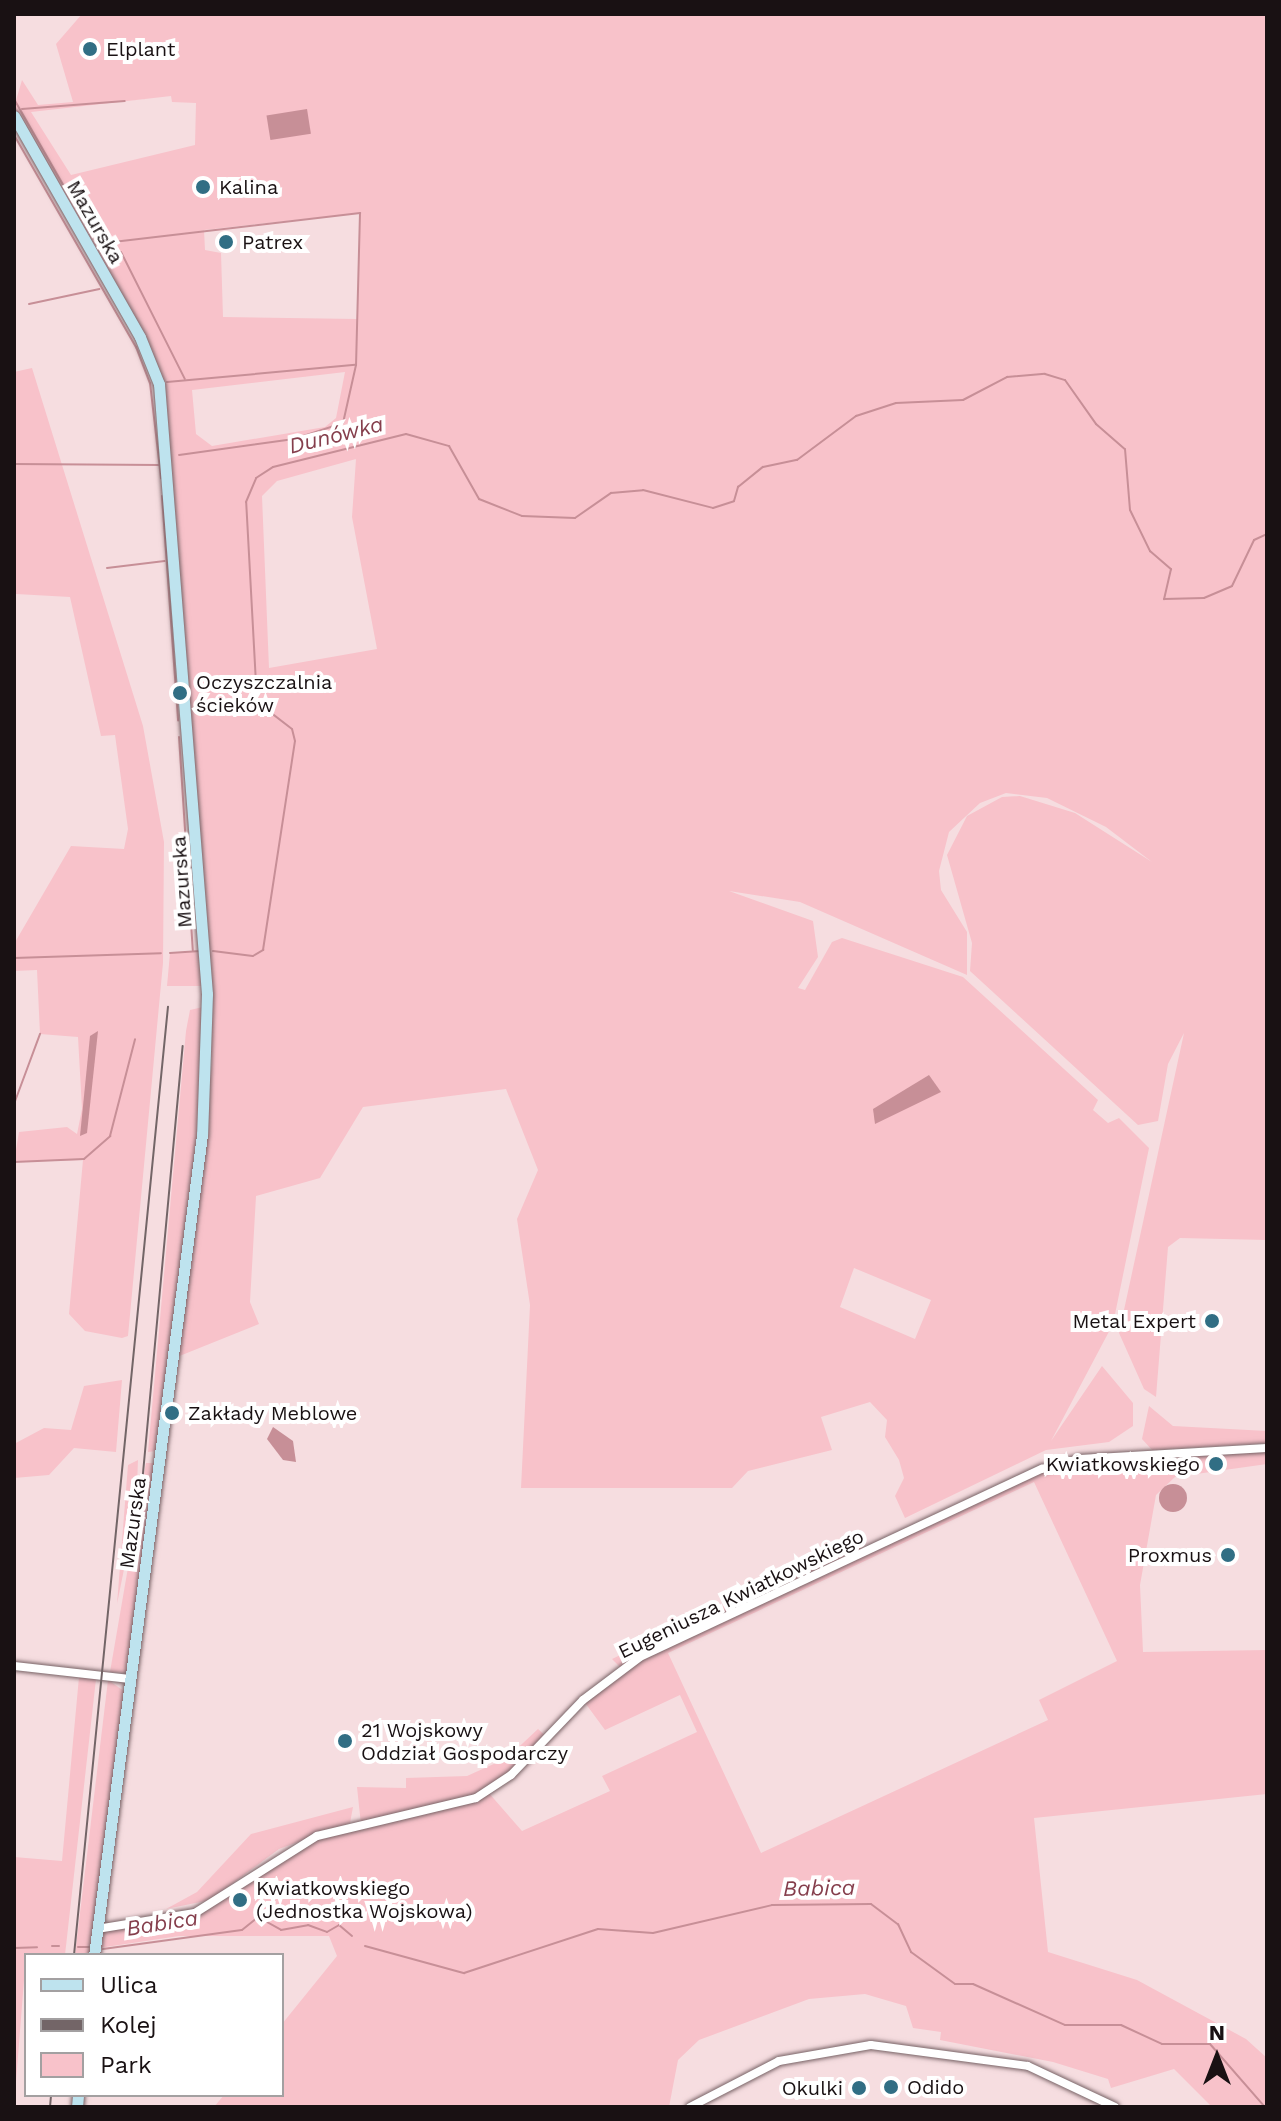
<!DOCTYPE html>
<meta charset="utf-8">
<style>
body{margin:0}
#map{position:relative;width:1281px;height:2121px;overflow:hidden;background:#f6dde0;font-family:"Work Sans",sans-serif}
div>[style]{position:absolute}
.green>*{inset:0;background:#f8c2ca}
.water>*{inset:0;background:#c78f97;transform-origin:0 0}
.round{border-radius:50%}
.stream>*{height:2px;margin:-1px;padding:0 1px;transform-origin:1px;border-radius:1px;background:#c78f97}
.roads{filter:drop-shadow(0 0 2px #776265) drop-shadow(0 0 2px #776265)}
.street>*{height:8px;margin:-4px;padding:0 4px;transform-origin:4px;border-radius:4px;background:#fff}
.secondary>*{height:11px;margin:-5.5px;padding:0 5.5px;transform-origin:5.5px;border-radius:5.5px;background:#bee3ee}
.rail>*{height:2px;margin:-1px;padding:0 1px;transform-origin:1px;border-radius:1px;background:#736567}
.dots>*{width:22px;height:22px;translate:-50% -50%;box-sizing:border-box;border:4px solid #fff;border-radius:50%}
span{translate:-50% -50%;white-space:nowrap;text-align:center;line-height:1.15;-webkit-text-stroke:8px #fff;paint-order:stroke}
.poi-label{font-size:20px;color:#191113}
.left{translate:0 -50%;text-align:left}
.right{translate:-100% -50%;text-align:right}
.street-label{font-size:20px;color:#191113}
.water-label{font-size:22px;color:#853e4c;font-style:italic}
.frame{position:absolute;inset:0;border:16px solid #191113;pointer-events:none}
.legend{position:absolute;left:24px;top:1953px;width:260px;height:144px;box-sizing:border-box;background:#fff;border:2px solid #a3a0a1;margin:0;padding:10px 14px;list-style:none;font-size:24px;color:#191113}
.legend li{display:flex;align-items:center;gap:16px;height:40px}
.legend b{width:40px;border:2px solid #a3a0a1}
.north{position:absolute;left:1177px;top:2017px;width:80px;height:80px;-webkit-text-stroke:6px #fff;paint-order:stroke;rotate:0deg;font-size:22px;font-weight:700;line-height:32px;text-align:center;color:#191113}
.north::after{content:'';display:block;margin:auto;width:28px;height:36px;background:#191113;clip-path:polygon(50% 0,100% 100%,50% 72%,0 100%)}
</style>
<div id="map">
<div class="green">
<div style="clip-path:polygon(evenodd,82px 14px,1267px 14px,1267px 1240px,1180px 1238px,1168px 1247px,1156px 1397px,1144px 1389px,1119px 1333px,1184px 1033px,1168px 1064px,1158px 1121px,1138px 1125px,970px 971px,972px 943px,947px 855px,967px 816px,1002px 797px,1020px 796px,1075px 813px,1152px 862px,1106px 827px,1047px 798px,1006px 793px,980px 803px,949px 832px,939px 871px,941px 890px,967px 932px,967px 975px,800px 902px,729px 891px,813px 921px,818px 957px,798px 988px,805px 990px,832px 942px,842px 938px,963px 977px,1098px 1100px,1093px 1110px,1108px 1123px,1119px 1118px,1149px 1148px,1113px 1324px,1051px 1441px,1102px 1366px,1133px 1403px,1133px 1426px,1109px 1442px,1046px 1450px,905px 1518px,895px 1496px,904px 1478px,899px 1460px,885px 1437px,887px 1420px,870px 1402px,821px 1417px,832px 1450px,748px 1471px,732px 1488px,521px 1488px,530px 1305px,517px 1219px,538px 1170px,506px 1089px,363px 1107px,320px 1178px,256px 1196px,250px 1302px,259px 1324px,177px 1357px,212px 1062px,165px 400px,149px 344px,14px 107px,22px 80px,38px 105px,73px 102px,56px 44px,82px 14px,171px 96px,172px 102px,196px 103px,195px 145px,71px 175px,31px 112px,171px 96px,82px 14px,360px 213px,357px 319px,223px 317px,221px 253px,205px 250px,204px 230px,360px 213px,82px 14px,345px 372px,336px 418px,325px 427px,212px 446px,196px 434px,192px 390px,345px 372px,82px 14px,356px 459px,352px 517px,377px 649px,269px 668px,262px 496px,277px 481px,356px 459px,82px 14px,854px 1268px,931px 1300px,915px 1339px,840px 1307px,854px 1268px)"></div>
<div style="clip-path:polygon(32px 368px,143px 726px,164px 842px,163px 963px,128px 1336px,122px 1338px,85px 1331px,69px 1314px,83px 1160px,14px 1162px,19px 1132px,67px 1127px,77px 1134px,82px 1109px,78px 1037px,40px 1034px,37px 970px,14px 971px,14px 944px,71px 846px,124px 849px,128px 829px,115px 735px,101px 736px,70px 597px,16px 594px,14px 372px)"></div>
<div style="clip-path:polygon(201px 951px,203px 986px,167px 986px,170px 953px)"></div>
<div style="clip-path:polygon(203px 1007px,203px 1086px,156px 1451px,148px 1452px,186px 1031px,190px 1010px)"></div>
<div style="clip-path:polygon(122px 1380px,116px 1452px,74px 1448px,49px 1475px,14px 1478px,14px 1444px,44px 1428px,71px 1430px,84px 1386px)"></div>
<div style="clip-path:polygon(1149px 1406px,1173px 1426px,1267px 1431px,1267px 1443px,1152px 1450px,1142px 1439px)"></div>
<div style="clip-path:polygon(evenodd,1267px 1448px,1267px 1464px,1175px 1477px,1156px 1495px,1140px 1585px,1143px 1652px,1267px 1650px,1267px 1794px,1034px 1818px,1048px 1952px,1137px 1980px,1246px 2039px,1267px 2058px,1267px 2107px,1212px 2107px,1174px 2069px,1111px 2088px,1108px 2079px,1053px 2062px,940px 2040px,941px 2032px,913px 2028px,906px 2006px,865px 1994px,809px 1999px,699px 2040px,678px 2060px,669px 2107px,214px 2107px,224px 2095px,282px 2095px,282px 2024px,337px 1956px,329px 1936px,179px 1936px,99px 1948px,101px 1929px,168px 1920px,219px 1901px,299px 1843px,361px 1825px,357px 1787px,406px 1788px,406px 1778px,467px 1776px,507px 1758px,538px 1729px,548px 1738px,488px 1792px,522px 1831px,610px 1791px,602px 1776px,697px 1732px,680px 1695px,605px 1730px,583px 1700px,621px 1668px,612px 1659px,860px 1541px,864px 1552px,1061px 1463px,1267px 1448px,1034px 1482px,1117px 1661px,1039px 1700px,1048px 1720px,761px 1853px,668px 1653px,1034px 1482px)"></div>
<div style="clip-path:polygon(138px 1460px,136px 1510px,117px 1604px,128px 1465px)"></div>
<div style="clip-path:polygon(146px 1463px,154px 1463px,127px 1673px,110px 1672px)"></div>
<div style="clip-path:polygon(79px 1677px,96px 1679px,65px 1955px,26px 1955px,14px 2107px,14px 1857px,62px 1861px)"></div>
<div style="clip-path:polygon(108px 1680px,124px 1691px,90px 1955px,75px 1955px)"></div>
<div style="clip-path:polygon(353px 1807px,350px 1823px,279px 1849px,210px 1900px,166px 1909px,197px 1892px,251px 1834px)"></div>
</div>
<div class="water">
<div style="left:307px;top:109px;width:25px;height:41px;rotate:81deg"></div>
<div style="clip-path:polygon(98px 1031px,87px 1133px,80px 1136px,90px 1036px)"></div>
<div style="clip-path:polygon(929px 1075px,941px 1092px,875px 1124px,873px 1109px)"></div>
<div style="clip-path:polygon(273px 1427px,293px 1441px,296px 1462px,283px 1460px,267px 1439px)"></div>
<div class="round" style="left:1159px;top:1484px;width:28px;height:28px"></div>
</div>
<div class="stream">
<div style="left:14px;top:99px;width:143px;rotate:60.2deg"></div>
<div style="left:22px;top:109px;width:103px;rotate:-4.4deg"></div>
<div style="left:14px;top:135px;width:245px;rotate:60.1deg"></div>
<div style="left:136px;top:347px;width:39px;rotate:69deg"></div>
<div style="left:150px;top:383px;width:96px;rotate:83.4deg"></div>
<div style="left:96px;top:244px;width:266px;rotate:-6.7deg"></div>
<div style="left:360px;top:213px;width:152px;rotate:91.5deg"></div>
<div style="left:356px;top:365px;width:59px;rotate:102.6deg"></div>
<div style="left:343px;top:423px;width:52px;rotate:161.9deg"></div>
<div style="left:294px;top:439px;width:116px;rotate:172.1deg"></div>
<div style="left:121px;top:252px;width:142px;rotate:63.3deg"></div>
<div style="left:29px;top:304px;width:72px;rotate:-12.1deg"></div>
<div style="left:167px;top:382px;width:189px;rotate:-5.2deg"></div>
<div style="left:14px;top:464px;width:146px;rotate:0.4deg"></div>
<div style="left:162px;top:496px;width:225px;rotate:85.9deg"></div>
<div style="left:107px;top:568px;width:58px;rotate:-6.9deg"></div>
<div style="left:179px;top:737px;width:214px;rotate:86.3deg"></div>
<div style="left:213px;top:951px;width:40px;rotate:7.1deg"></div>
<div style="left:253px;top:956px;width:12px;rotate:-31deg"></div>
<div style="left:263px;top:950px;width:211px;rotate:-81.3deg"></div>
<div style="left:295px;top:741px;width:12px;rotate:-104deg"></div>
<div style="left:292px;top:729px;width:44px;rotate:-142.4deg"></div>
<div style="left:257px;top:702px;width:200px;rotate:-93.1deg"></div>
<div style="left:246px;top:502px;width:26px;rotate:-67deg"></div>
<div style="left:256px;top:478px;width:20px;rotate:-33deg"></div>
<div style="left:273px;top:467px;width:137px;rotate:-13.9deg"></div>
<div style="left:406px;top:434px;width:45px;rotate:15.6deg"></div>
<div style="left:449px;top:446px;width:61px;rotate:60.5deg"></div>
<div style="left:479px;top:499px;width:46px;rotate:21.6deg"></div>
<div style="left:522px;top:516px;width:53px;rotate:2.2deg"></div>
<div style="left:575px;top:518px;width:44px;rotate:-34.8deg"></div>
<div style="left:611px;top:493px;width:32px;rotate:-5deg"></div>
<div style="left:643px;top:490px;width:72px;rotate:14.4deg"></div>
<div style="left:713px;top:508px;width:22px;rotate:-18deg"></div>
<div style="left:734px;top:501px;width:15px;rotate:-74deg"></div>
<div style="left:738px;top:487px;width:32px;rotate:-39deg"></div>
<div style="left:763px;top:467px;width:35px;rotate:-12deg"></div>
<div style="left:797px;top:460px;width:74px;rotate:-36.7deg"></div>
<div style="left:856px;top:416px;width:42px;rotate:-18deg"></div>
<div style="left:896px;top:403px;width:67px;rotate:-2.6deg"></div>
<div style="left:963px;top:400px;width:50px;rotate:-27.6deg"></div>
<div style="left:1007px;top:377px;width:38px;rotate:-5deg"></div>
<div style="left:1045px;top:374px;width:21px;rotate:17deg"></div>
<div style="left:1065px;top:380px;width:54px;rotate:54.8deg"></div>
<div style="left:1096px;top:424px;width:38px;rotate:41deg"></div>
<div style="left:1125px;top:449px;width:61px;rotate:85.3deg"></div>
<div style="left:1130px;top:510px;width:46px;rotate:64deg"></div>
<div style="left:1150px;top:551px;width:28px;rotate:41deg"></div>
<div style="left:1171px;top:569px;width:31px;rotate:103deg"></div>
<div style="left:1164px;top:599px;width:40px;rotate:-1.4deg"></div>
<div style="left:1204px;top:598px;width:30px;rotate:-23deg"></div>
<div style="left:1232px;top:586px;width:51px;rotate:-64.4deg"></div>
<div style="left:1254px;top:540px;width:14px;rotate:-25deg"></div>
<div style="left:170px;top:953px;width:30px;rotate:-4deg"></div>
<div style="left:14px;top:958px;width:147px;rotate:-1.9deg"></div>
<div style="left:14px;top:1104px;width:75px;rotate:-69.6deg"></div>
<div style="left:14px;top:1162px;width:70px;rotate:-2.5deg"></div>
<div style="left:84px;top:1159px;width:35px;rotate:-41deg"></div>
<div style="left:110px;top:1136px;width:100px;rotate:-75.5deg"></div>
<div style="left:52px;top:1946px;width:7px"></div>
<div style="left:365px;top:1946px;width:103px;rotate:15.3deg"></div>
<div style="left:464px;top:1973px;width:141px;rotate:-18.2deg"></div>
<div style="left:598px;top:1929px;width:55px;rotate:4.2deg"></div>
<div style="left:653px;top:1933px;width:122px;rotate:-13.2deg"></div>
<div style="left:772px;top:1905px;width:99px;rotate:-0.6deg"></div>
<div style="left:871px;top:1904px;width:34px;rotate:37deg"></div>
<div style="left:898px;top:1924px;width:31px;rotate:65deg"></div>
<div style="left:911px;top:1952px;width:54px;rotate:36deg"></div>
<div style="left:955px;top:1984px;width:18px"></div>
<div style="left:973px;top:1984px;width:101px;rotate:24deg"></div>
<div style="left:1065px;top:2025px;width:56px"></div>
<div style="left:1121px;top:2025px;width:45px;rotate:24.9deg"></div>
<div style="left:1162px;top:2044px;width:48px"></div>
<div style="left:1210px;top:2044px;width:84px;rotate:48.9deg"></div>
<div style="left:78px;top:1947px;width:11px"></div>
<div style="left:14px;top:1948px;width:23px;rotate:-2deg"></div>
<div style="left:103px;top:1949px;width:140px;rotate:-7.8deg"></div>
<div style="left:242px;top:1930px;width:21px;rotate:-39deg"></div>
<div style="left:258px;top:1917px;width:26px;rotate:29deg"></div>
<div style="left:281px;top:1930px;width:27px;rotate:-10deg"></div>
<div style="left:308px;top:1925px;width:20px;rotate:20deg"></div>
<div style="left:327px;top:1932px;width:14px;rotate:-30deg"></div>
<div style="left:339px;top:1925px;width:17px;rotate:40deg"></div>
</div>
<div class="roads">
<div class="street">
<div style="left:14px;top:1666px;width:117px;rotate:6.4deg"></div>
<div style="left:97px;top:1929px;width:99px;rotate:-9.3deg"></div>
<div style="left:195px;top:1913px;width:144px;rotate:-32.3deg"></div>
<div style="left:317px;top:1836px;width:163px;rotate:-13.4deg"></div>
<div style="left:476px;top:1798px;width:42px;rotate:-33.3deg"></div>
<div style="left:511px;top:1775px;width:104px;rotate:-46.2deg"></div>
<div style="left:583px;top:1700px;width:71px;rotate:-37deg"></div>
<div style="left:640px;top:1657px;width:444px;rotate:-25.1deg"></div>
<div style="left:1042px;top:1469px;width:39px;rotate:-15deg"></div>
<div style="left:1080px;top:1459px;width:187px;rotate:-3.4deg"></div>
<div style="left:690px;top:2107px;width:100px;rotate:-27.3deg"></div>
<div style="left:779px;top:2061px;width:93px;rotate:-9.9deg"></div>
<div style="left:871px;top:2045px;width:158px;rotate:7.6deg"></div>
<div style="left:1028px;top:2066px;width:96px;rotate:25.2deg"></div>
</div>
<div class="secondary">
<div style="left:14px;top:116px;width:254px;rotate:60.3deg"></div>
<div style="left:140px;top:337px;width:51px;rotate:68deg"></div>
<div style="left:159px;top:384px;width:612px;rotate:85.5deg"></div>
<div style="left:207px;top:994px;width:141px;rotate:92deg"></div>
<div style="left:202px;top:1135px;width:827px;rotate:97.5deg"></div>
<div style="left:77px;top:2107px;width:12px;rotate:-85deg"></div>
</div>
</div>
<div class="rail">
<div style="left:126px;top:1567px;width:85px;rotate:-79.1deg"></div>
<div style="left:142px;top:1484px;width:440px;rotate:-84.7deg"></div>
<div style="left:74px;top:1955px;width:953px;rotate:-84.34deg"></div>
<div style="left:50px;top:2107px;width:12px;rotate:-85deg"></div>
</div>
<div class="dots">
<div style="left:90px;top:49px;background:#316e84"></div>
<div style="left:203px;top:187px;background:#316e84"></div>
<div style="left:226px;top:242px;background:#316e84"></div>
<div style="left:180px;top:693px;background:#316e84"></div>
<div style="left:1212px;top:1321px;background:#316e84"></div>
<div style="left:172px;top:1413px;background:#316e84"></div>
<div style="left:1216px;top:1464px;background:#316e84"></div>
<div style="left:1228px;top:1555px;background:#316e84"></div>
<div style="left:345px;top:1741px;background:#316e84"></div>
<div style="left:240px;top:1900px;background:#316e84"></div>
<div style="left:891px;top:2087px;background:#316e84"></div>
<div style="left:859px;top:2088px;background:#316e84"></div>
</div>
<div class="poi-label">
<span class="left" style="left:106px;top:49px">Elplant</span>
<span class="left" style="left:219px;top:187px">Kalina</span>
<span class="left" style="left:242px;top:242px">Patrex</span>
<span class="left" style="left:196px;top:694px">Oczyszczalnia<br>ścieków</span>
<span class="right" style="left:1196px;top:1321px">Metal Expert</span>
<span class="left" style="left:188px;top:1413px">Zakłady Meblowe</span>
<span class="right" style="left:1200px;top:1464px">Kwiatkowskiego</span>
<span class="right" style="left:1212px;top:1555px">Proxmus</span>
<span class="left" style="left:361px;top:1742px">21 Wojskowy<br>Oddział Gospodarczy</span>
<span class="left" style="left:256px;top:1900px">Kwiatkowskiego<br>(Jednostka Wojskowa)</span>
<span class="left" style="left:907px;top:2087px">Odido</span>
<span class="right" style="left:843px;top:2088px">Okulki</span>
</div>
<div class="street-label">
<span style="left:95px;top:222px;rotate:60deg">Mazurska</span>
<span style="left:182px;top:882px;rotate:-94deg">Mazurska</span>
<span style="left:133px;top:1523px;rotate:-82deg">Mazurska</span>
<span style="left:741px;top:1594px;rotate:-26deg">Eugeniusza Kwiatkowskiego</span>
</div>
<div class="water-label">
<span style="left:336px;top:435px;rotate:-14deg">Dunówka</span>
<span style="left:819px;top:1888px;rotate:-1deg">Babica</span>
<span style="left:162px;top:1923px;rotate:-9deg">Babica</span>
</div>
<div class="frame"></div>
<ul class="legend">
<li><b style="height:10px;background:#bee3ee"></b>Ulica</li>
<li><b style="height:10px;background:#736567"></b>Kolej</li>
<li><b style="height:22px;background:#f8c2ca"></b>Park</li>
</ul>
<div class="north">N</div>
</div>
